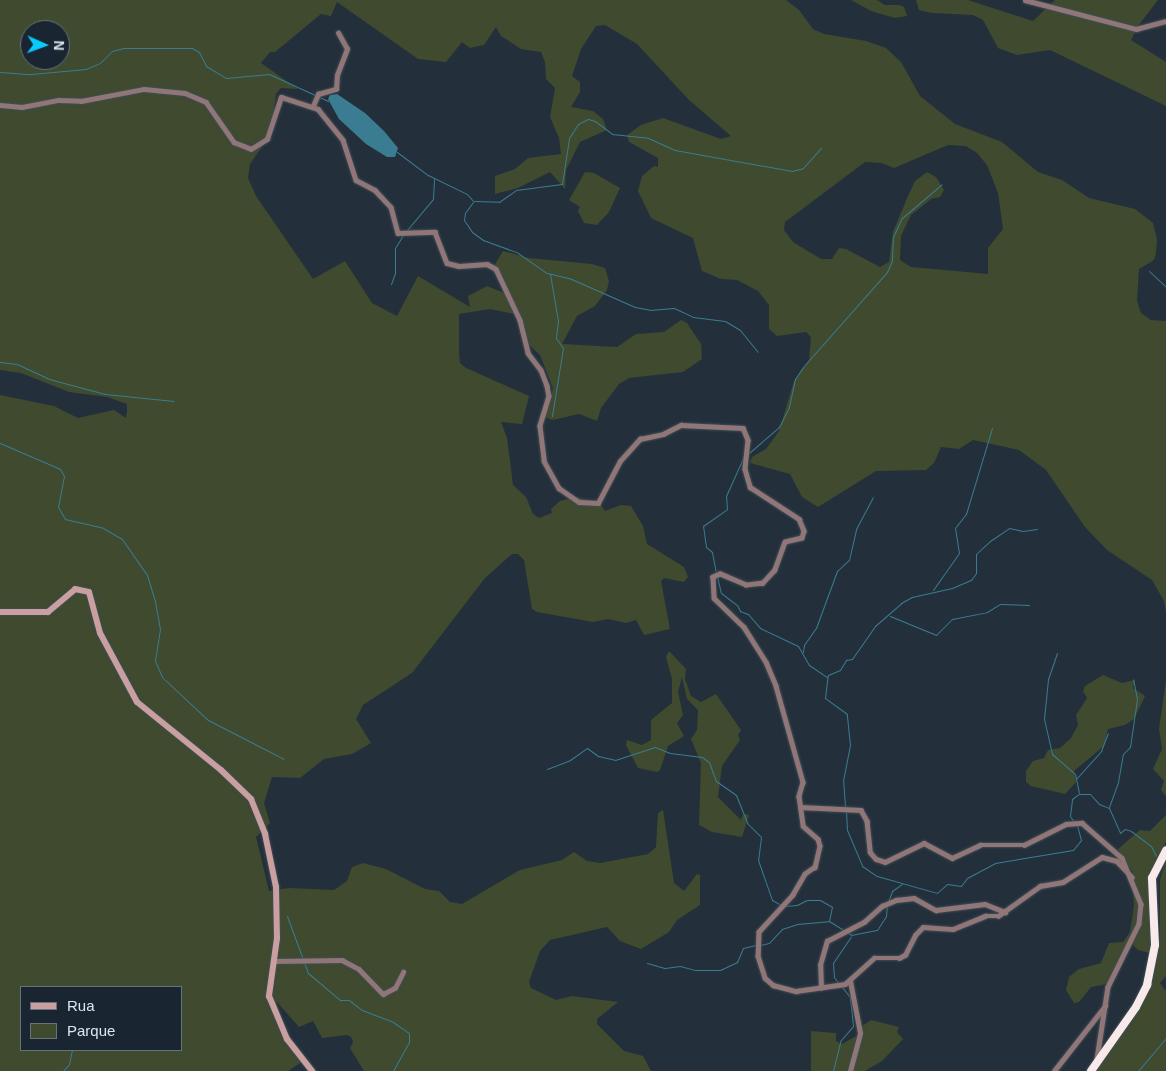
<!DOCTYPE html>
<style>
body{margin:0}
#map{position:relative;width:1166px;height:1071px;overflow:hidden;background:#23303b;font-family:Arial,sans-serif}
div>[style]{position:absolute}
.green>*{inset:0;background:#3f4a2f}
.water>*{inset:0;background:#3a7d92}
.stream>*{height:1px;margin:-0.5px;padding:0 0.5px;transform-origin:0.5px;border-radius:0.5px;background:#3a7d92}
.roads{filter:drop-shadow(0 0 1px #414d57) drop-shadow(0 0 1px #414d57)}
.street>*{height:4.5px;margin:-2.25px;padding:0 2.25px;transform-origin:2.25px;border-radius:2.25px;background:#917677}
.secondary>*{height:6px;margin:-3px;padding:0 3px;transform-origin:3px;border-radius:3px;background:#ca9fa0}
.highway>*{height:8px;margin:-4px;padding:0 4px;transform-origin:4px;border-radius:4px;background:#f8eaeb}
span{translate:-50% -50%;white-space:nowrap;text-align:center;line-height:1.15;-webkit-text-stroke:4px #192631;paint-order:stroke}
.legend{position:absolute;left:20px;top:986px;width:162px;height:65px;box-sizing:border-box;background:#192631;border:1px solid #67737c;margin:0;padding:6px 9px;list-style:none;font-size:15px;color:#dde6ed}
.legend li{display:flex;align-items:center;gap:10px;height:25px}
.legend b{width:25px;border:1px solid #67737c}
.north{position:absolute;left:20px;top:20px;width:50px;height:50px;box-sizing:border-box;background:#192631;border:1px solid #67737c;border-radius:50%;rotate:92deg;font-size:14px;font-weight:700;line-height:20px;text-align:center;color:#dde6ed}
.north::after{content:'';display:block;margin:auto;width:18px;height:22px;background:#0acafa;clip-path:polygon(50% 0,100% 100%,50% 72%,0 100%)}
</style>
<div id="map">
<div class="green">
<div style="clip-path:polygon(evenodd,0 0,786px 0,799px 10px,813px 29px,824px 34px,866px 41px,886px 48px,901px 62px,920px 96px,955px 124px,1002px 142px,1038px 172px,1062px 180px,1089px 198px,1135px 209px,1153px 223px,1157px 239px,1156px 253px,1154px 260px,1139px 269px,1137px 301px,1141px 313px,1151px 320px,1166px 321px,1166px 612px,1164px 601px,1152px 580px,1107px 550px,1085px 527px,1046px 470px,1019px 450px,973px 440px,959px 449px,941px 447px,934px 463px,926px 470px,876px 471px,818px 507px,802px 497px,790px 474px,750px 463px,752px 457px,766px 449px,779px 431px,794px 381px,809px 360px,811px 337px,806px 332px,777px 336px,769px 329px,769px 305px,758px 291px,737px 280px,721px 279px,702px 271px,693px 238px,651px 218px,638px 191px,642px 176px,654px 166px,658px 167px,658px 158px,629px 142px,627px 135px,641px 125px,663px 118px,721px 139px,731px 136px,689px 100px,637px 44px,605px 25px,596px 26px,581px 49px,572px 76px,580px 82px,580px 92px,571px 107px,593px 111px,603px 119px,607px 130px,580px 142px,566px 170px,565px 189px,550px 172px,518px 188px,495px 194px,495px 176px,515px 169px,528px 158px,561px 154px,559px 138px,550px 117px,555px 88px,546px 79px,545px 62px,541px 52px,521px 49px,501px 36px,496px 27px,484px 45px,470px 48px,462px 42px,446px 62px,418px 59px,337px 2px,331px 16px,321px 14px,275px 52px,270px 52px,261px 63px,298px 89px,281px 88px,276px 94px,271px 134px,250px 164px,248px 178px,256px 196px,313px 279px,345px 261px,372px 303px,397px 316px,418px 276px,470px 307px,468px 296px,487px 286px,509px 295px,494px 266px,503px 251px,529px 258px,592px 264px,605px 268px,609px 281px,607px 290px,595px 306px,577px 316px,562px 344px,617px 347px,636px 334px,664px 332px,681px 320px,687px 323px,701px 344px,702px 359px,683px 372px,629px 378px,619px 384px,601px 408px,597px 421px,579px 414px,552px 420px,545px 417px,553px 388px,540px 355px,528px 344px,519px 315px,490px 309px,459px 314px,459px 353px,460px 363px,466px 368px,529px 396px,522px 424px,501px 422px,507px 438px,513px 485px,526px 497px,533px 514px,539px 518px,552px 513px,551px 509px,560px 501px,577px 497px,600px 503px,605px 511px,621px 505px,631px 506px,643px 526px,647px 544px,684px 567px,688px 577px,684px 582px,664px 578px,661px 581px,670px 629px,644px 635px,636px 620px,626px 623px,608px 619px,593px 622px,537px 612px,532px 609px,524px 560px,518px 554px,512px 554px,485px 578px,412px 673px,363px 705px,356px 719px,371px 743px,352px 754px,324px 759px,300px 778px,272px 777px,264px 803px,270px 823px,256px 837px,269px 891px,289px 888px,334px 890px,347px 881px,352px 867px,363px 863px,386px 869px,425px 889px,439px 891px,450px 902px,462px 904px,520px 870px,562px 860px,574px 852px,587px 861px,600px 863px,648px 854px,656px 847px,658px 813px,663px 810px,674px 883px,684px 891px,697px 874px,700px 875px,700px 905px,677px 920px,669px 932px,641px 949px,620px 941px,607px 927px,550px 940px,540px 951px,529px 982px,531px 988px,556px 1000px,572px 996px,618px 1002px,597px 1019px,597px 1024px,624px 1051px,643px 1056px,651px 1071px,364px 1071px,350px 1048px,353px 1042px,351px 1037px,347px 1035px,322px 1038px,313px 1021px,299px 1027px,276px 1001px,286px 1031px,306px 1059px,288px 1071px,0 1071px,0 395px,54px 406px,78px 418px,114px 410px,126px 418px,127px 411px,127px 404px,107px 397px,69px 392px,21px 373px,0 370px,0 0,30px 30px,60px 30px,60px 60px,30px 60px,30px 30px,0 0,948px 145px,966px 146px,977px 153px,987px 165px,998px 193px,1003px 229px,988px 248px,988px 274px,911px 267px,900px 260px,901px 236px,911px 215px,931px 199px,940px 197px,944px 190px,936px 177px,927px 172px,915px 181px,908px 196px,893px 232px,889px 262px,880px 267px,846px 249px,839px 248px,832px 259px,821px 259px,793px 242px,784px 230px,785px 222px,865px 162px,882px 163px,894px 168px,948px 145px,0 0,21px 987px,181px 987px,181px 1050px,21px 1050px,21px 987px)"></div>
<div style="clip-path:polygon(851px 0,877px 0,885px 5px,899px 5px,904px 7px,907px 16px,895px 18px,871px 11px)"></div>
<div style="clip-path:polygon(916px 0,968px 0,1033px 21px,1055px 0,1158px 0,1138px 26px,1131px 40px,1166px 62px,1166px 106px,1050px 50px,1017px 55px,998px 48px,983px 20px,973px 15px,932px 13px,919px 10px)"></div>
<div style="clip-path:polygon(585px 172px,594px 173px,620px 188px,609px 212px,597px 225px,584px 223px,578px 211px,580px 207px,569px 200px)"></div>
<div style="clip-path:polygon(669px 651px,686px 669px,685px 679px,691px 696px,701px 702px,716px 694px,741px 730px,738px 735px,740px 740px,722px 766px,718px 797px,741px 820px,743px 814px,749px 815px,742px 837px,712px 832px,699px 825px,701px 763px,691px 739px,697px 730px,698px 710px,687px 699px,682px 677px,678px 692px,683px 715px,677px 723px,684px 736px,668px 746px,660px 770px,657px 772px,638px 768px,626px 745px,627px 740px,642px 745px,651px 740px,651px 720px,672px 703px,672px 679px,666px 657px)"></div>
<div style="clip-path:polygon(1103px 675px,1122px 683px,1135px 680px,1133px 688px,1145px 696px,1134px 719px,1125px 725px,1108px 729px,1104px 746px,1074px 771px,1076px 782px,1065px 794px,1031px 786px,1026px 782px,1026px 771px,1033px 761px,1044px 758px,1048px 750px,1060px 748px,1071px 738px,1078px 725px,1076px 715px,1087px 698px,1083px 691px,1085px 686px)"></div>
<div style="clip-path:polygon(1166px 680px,1166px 796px,1161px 790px,1164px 781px,1153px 769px,1162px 749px,1159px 729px)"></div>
<div style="clip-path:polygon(1166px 815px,1166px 842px,1150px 878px,1150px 953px,1138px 950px,1131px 943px,1107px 984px,1091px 987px,1079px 1002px,1074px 1003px,1066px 990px,1069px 977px,1079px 969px,1101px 963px,1109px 943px,1123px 942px,1130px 932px,1134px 906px,1132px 872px,1118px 849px,1140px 830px,1150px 831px)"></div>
<div style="clip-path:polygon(1166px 859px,1166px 976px,1160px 983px,1166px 991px,1166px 1071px,1095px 1071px,1148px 989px,1160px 936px,1160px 880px)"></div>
<div style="clip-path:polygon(871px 1020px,899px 1027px,897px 1032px,903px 1039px,882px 1061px,865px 1071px,811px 1071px,811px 1031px,836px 1033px,836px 1041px,842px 1044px,862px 1033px,862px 1026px)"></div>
</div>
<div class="water">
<div style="clip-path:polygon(337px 94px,365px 113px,384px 131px,398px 148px,395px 157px,387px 157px,366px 144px,339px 119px,328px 99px,330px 95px)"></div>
</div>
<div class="stream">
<div style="left:0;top:72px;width:31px;rotate:4deg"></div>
<div style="left:31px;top:74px;width:55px;rotate:-5.2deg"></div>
<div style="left:86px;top:69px;width:15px;rotate:-23deg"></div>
<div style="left:100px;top:63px;width:17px;rotate:-45deg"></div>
<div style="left:112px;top:51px;width:11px;rotate:-15deg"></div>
<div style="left:123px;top:48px;width:69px"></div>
<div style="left:192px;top:48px;width:8px;rotate:30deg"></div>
<div style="left:199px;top:52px;width:16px;rotate:63deg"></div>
<div style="left:206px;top:66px;width:23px;rotate:31deg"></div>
<div style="left:226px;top:78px;width:43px;rotate:-5.3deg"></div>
<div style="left:269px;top:74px;width:65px;rotate:24.6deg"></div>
<div style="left:397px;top:152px;width:39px;rotate:37deg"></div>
<div style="left:428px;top:175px;width:43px;rotate:26deg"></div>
<div style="left:467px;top:194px;width:9px;rotate:49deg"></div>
<div style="left:474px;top:201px;width:25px;rotate:2deg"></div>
<div style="left:499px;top:202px;width:21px;rotate:-35deg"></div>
<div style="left:516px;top:190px;width:46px;rotate:-7.4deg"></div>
<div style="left:562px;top:184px;width:47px;rotate:-81.3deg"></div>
<div style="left:569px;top:138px;width:17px;rotate:-57deg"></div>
<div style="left:578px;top:124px;width:11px;rotate:-27deg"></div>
<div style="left:588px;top:119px;width:7px;rotate:16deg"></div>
<div style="left:595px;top:121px;width:21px;rotate:37deg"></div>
<div style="left:612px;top:134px;width:36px;rotate:6deg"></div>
<div style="left:648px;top:138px;width:30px;rotate:24deg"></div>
<div style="left:675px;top:150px;width:119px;rotate:10.2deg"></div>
<div style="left:792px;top:171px;width:11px;rotate:-15deg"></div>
<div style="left:803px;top:168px;width:27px;rotate:-48deg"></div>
<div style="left:473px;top:202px;width:14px;rotate:126deg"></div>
<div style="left:465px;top:213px;width:7px;rotate:98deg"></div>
<div style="left:464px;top:220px;width:14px;rotate:56deg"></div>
<div style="left:472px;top:232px;width:14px;rotate:36deg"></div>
<div style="left:483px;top:240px;width:37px;rotate:20deg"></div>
<div style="left:518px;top:253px;width:35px;rotate:35deg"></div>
<div style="left:547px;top:273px;width:23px;rotate:13deg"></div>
<div style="left:569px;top:278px;width:72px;rotate:23.7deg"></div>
<div style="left:635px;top:307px;width:15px;rotate:11deg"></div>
<div style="left:650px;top:310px;width:24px;rotate:-5deg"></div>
<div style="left:674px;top:308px;width:21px;rotate:25deg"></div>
<div style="left:693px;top:317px;width:32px;rotate:7deg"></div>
<div style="left:725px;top:321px;width:17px;rotate:31deg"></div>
<div style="left:740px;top:330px;width:28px;rotate:51deg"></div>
<div style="left:407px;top:230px;width:40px;rotate:-50deg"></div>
<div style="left:433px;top:199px;width:20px;rotate:-87deg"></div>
<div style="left:1149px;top:271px;width:23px;rotate:43deg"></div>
<div style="left:550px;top:274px;width:48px;rotate:80.3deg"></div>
<div style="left:558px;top:321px;width:17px;rotate:97deg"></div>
<div style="left:556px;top:338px;width:12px;rotate:55deg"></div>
<div style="left:563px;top:348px;width:69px;rotate:99.2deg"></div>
<div style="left:391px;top:284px;width:12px;rotate:-70deg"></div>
<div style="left:395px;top:273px;width:25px;rotate:-90deg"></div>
<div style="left:395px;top:248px;width:15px;rotate:-58deg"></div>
<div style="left:0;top:362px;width:17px;rotate:7deg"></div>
<div style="left:17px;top:364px;width:35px;rotate:25deg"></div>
<div style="left:49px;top:379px;width:58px;rotate:15deg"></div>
<div style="left:105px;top:394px;width:69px;rotate:5.8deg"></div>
<div style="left:0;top:443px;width:65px;rotate:23.4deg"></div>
<div style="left:60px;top:469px;width:8px;rotate:60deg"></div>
<div style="left:64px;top:476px;width:32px;rotate:101deg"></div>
<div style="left:58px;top:507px;width:14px;rotate:60deg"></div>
<div style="left:65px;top:519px;width:39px;rotate:13deg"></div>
<div style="left:103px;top:528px;width:22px;rotate:30deg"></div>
<div style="left:122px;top:539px;width:44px;rotate:55.2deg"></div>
<div style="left:147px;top:575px;width:27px;rotate:73deg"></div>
<div style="left:155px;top:601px;width:28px;rotate:80deg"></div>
<div style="left:160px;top:629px;width:32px;rotate:99deg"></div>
<div style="left:155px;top:661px;width:17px;rotate:66deg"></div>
<div style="left:162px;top:677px;width:63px;rotate:43.1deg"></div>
<div style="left:208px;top:720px;width:85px;rotate:27.2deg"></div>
<div style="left:749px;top:453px;width:40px;rotate:-41deg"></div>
<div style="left:779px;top:427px;width:22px;rotate:-63deg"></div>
<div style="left:789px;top:407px;width:29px;rotate:-78deg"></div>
<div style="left:795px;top:379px;width:14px;rotate:-56deg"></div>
<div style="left:803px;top:367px;width:127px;rotate:-48.5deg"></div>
<div style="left:887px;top:272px;width:12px;rotate:-66deg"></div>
<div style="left:892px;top:261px;width:24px;rotate:-88deg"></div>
<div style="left:893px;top:237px;width:21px;rotate:-65deg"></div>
<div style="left:902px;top:218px;width:52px;rotate:-40.4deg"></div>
<div style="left:716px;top:573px;width:21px;rotate:-101deg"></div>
<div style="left:712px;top:552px;width:8px;rotate:-140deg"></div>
<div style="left:706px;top:547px;width:21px;rotate:-98deg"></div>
<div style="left:703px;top:526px;width:29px;rotate:-35deg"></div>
<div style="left:727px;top:509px;width:13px;rotate:-94deg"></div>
<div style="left:726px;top:496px;width:44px;rotate:-65.8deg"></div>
<div style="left:717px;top:576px;width:17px;rotate:77deg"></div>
<div style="left:721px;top:593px;width:20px;rotate:37deg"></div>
<div style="left:737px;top:605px;width:7px;rotate:63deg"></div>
<div style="left:740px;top:611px;width:9px;rotate:21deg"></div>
<div style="left:748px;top:614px;width:18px;rotate:49deg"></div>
<div style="left:760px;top:628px;width:42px;rotate:25.3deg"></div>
<div style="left:798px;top:646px;width:22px;rotate:60deg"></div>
<div style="left:809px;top:665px;width:22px;rotate:34deg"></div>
<div style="left:933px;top:590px;width:45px;rotate:-54.9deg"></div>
<div style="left:959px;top:553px;width:25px;rotate:-99deg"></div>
<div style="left:955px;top:528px;width:18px;rotate:-52deg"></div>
<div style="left:966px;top:514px;width:90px;rotate:-73.2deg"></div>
<div style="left:890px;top:616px;width:50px;rotate:22.4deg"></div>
<div style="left:936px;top:635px;width:23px;rotate:-45deg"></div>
<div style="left:952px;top:619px;width:36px;rotate:-11deg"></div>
<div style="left:987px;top:612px;width:15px;rotate:-32deg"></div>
<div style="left:1000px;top:604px;width:29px;rotate:2deg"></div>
<div style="left:803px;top:652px;width:7px;rotate:-82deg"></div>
<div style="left:804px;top:645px;width:21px;rotate:-55deg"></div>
<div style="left:816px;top:628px;width:61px;rotate:-69.8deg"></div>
<div style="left:837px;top:571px;width:16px;rotate:-43deg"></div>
<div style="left:849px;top:560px;width:32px;rotate:-77deg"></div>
<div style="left:856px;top:529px;width:36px;rotate:-62deg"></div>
<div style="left:1057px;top:653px;width:28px;rotate:109deg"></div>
<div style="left:1048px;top:679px;width:40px;rotate:95.7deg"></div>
<div style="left:1044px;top:719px;width:36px;rotate:77deg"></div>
<div style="left:1052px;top:754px;width:30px;rotate:41deg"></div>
<div style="left:1075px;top:774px;width:19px;rotate:78deg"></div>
<div style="left:547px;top:769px;width:25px;rotate:-21deg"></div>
<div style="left:570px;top:760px;width:21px;rotate:-35deg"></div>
<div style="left:587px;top:748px;width:14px;rotate:36deg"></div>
<div style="left:598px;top:756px;width:17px;rotate:13deg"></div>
<div style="left:615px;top:760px;width:42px;rotate:-18deg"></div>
<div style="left:655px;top:747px;width:16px;rotate:22deg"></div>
<div style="left:670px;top:753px;width:32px;rotate:7deg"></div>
<div style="left:702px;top:757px;width:9px;rotate:36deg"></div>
<div style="left:709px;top:762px;width:20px;rotate:70deg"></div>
<div style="left:716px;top:781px;width:24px;rotate:35deg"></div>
<div style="left:736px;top:795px;width:31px;rotate:68deg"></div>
<div style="left:748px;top:824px;width:18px;rotate:45deg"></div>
<div style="left:761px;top:837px;width:23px;rotate:97deg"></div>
<div style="left:758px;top:860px;width:42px;rotate:70.7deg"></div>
<div style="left:772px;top:900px;width:10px;rotate:29deg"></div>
<div style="left:1076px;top:779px;width:38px;rotate:-48deg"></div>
<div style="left:1101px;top:751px;width:19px;rotate:-69deg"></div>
<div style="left:845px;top:807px;width:26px;rotate:-94deg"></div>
<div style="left:843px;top:781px;width:37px;rotate:-79deg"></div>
<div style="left:850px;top:745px;width:31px;rotate:-96deg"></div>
<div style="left:847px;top:714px;width:27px;rotate:-144deg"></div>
<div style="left:825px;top:698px;width:23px;rotate:-83deg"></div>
<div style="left:828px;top:675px;width:13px;rotate:-23deg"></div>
<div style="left:840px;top:670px;width:12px;rotate:-59deg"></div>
<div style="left:846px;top:660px;width:6px;rotate:-9deg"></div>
<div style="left:852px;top:659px;width:40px;rotate:-55.1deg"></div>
<div style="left:875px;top:626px;width:35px;rotate:-41deg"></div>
<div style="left:901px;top:603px;width:13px;rotate:-29deg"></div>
<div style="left:912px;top:597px;width:41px;rotate:-12.7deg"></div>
<div style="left:952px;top:588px;width:21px;rotate:-23deg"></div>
<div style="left:971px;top:580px;width:9px;rotate:-54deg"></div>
<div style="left:976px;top:573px;width:19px;rotate:-90deg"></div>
<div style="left:976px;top:554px;width:19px;rotate:-43deg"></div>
<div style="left:990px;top:541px;width:23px;rotate:-34deg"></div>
<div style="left:1009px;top:528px;width:14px;rotate:12deg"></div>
<div style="left:1023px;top:531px;width:14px;rotate:-8deg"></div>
<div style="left:1109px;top:807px;width:27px;rotate:-70deg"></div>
<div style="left:1118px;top:782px;width:28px;rotate:-80deg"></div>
<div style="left:1123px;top:754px;width:10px;rotate:-45deg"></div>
<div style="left:1130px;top:747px;width:49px;rotate:-81.7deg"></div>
<div style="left:1137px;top:699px;width:20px;rotate:-101deg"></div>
<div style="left:846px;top:811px;width:19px;rotate:87deg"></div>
<div style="left:847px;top:830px;width:39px;rotate:67deg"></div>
<div style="left:862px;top:866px;width:18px;rotate:34deg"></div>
<div style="left:877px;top:876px;width:62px;rotate:15.8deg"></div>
<div style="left:937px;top:893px;width:13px;rotate:-42deg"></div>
<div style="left:947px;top:884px;width:14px;rotate:8deg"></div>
<div style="left:961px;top:886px;width:10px;rotate:-53deg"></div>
<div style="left:967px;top:878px;width:32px;rotate:-28deg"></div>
<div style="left:995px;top:863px;width:79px;rotate:-9.5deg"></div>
<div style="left:1073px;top:850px;width:13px;rotate:-51deg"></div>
<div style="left:1081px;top:840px;width:16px;rotate:-105deg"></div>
<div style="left:1074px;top:822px;width:7px;rotate:-124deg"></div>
<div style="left:1070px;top:816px;width:17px;rotate:-83deg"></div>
<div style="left:1072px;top:799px;width:9px;rotate:-36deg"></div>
<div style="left:1079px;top:794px;width:11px"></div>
<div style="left:1090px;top:794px;width:13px;rotate:48deg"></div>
<div style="left:1099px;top:804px;width:11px;rotate:22deg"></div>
<div style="left:1109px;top:808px;width:27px;rotate:66deg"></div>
<div style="left:1120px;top:833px;width:6px;rotate:-39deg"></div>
<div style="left:1125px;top:829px;width:6px;rotate:18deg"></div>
<div style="left:1131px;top:831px;width:25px;rotate:37deg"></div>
<div style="left:1151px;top:846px;width:11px;rotate:63deg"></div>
<div style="left:888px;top:902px;width:12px;rotate:-70deg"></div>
<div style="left:892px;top:891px;width:12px;rotate:-35deg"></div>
<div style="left:785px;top:906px;width:12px;rotate:-5deg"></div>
<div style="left:797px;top:905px;width:11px;rotate:-27deg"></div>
<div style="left:807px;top:900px;width:13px"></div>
<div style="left:820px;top:900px;width:14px;rotate:30deg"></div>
<div style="left:832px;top:907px;width:14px;rotate:102deg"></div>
<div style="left:287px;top:916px;width:61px;rotate:69.8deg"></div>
<div style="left:308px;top:973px;width:42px;rotate:40.2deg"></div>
<div style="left:340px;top:1000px;width:9px"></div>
<div style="left:349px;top:1000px;width:16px;rotate:38deg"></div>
<div style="left:362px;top:1010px;width:33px;rotate:21deg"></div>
<div style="left:393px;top:1022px;width:19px;rotate:35deg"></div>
<div style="left:409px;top:1033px;width:9px;rotate:90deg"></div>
<div style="left:409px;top:1042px;width:33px;rotate:119deg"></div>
<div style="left:760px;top:945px;width:9px;rotate:-13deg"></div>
<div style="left:769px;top:943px;width:19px;rotate:-47deg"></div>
<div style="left:782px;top:929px;width:16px;rotate:-18deg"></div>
<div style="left:797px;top:924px;width:32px;rotate:-5deg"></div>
<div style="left:829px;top:921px;width:26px;rotate:32deg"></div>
<div style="left:851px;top:935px;width:26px;rotate:-11deg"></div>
<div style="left:877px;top:930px;width:17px;rotate:-57deg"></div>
<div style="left:886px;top:916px;width:11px;rotate:-85deg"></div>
<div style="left:647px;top:963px;width:19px;rotate:16deg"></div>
<div style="left:665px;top:968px;width:15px;rotate:-8deg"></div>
<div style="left:680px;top:966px;width:16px;rotate:15deg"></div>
<div style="left:695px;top:970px;width:25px"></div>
<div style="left:720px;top:970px;width:19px;rotate:-25deg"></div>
<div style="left:737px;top:962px;width:15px;rotate:-67deg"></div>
<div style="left:743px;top:948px;width:13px;rotate:-13deg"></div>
<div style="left:839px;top:984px;width:9px;rotate:-126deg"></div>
<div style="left:834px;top:977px;width:14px;rotate:-94deg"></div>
<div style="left:833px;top:963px;width:32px;rotate:-56deg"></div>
<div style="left:63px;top:1071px;width:9px;rotate:-49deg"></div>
<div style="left:69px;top:1064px;width:14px;rotate:-78deg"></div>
<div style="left:833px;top:1071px;width:32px;rotate:-76deg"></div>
<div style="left:841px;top:1040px;width:18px;rotate:-49deg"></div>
<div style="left:853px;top:1026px;width:29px;rotate:-96deg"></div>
<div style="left:850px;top:997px;width:13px;rotate:-129deg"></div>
<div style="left:1138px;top:1071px;width:43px;rotate:-49.7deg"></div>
</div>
<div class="roads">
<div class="street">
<div style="left:1025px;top:0;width:115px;rotate:14.6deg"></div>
<div style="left:1136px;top:29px;width:31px;rotate:-15deg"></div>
<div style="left:0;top:105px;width:22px;rotate:5deg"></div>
<div style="left:22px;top:107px;width:37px;rotate:-11deg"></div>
<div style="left:58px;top:100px;width:23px;rotate:2deg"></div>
<div style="left:81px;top:101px;width:64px;rotate:-10.8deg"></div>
<div style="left:144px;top:89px;width:41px;rotate:5.6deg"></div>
<div style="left:185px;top:93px;width:23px;rotate:23deg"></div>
<div style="left:206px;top:102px;width:49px;rotate:55deg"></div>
<div style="left:234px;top:142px;width:18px;rotate:22deg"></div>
<div style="left:251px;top:149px;width:19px;rotate:-32deg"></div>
<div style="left:267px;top:139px;width:44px;rotate:-71.6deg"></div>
<div style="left:281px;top:97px;width:39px;rotate:18deg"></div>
<div style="left:318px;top:109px;width:40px;rotate:51deg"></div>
<div style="left:343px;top:140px;width:42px;rotate:72deg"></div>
<div style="left:356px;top:180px;width:21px;rotate:28deg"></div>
<div style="left:375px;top:190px;width:23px;rotate:47deg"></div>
<div style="left:391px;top:207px;width:27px;rotate:75deg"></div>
<div style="left:398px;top:233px;width:37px;rotate:-2deg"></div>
<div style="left:435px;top:232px;width:33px;rotate:69deg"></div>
<div style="left:447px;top:263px;width:12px;rotate:14deg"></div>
<div style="left:459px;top:266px;width:28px;rotate:-4deg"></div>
<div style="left:487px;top:264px;width:10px;rotate:29deg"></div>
<div style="left:496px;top:269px;width:56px;rotate:64.8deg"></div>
<div style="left:520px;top:320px;width:34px;rotate:76deg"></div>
<div style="left:528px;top:353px;width:21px;rotate:53deg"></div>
<div style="left:541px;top:370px;width:17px;rotate:69deg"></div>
<div style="left:547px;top:386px;width:10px;rotate:79deg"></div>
<div style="left:549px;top:396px;width:31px;rotate:107deg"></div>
<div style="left:540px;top:426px;width:35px;rotate:83deg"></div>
<div style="left:544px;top:461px;width:31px;rotate:61deg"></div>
<div style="left:559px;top:488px;width:24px;rotate:35deg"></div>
<div style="left:579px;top:502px;width:19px;rotate:3deg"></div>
<div style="left:598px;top:503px;width:47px;rotate:-62.4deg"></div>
<div style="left:620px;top:461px;width:30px;rotate:-48deg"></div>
<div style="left:640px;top:439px;width:24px;rotate:-12deg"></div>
<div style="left:663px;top:434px;width:20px;rotate:-27deg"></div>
<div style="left:681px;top:425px;width:62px;rotate:2.8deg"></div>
<div style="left:743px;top:428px;width:13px;rotate:67deg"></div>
<div style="left:748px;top:440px;width:29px;rotate:96deg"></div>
<div style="left:745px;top:469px;width:19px;rotate:74deg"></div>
<div style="left:750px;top:487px;width:59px;rotate:33.1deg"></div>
<div style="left:799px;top:519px;width:13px;rotate:67deg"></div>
<div style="left:804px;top:531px;width:7px;rotate:106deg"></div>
<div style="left:802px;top:538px;width:17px;rotate:167deg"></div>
<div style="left:785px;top:542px;width:30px;rotate:110deg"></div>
<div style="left:775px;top:570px;width:18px;rotate:133deg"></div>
<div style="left:763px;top:583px;width:17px;rotate:173deg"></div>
<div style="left:746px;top:585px;width:28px;rotate:-157deg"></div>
<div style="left:720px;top:574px;width:8px;rotate:157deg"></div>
<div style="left:713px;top:577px;width:21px;rotate:87deg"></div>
<div style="left:714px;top:598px;width:42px;rotate:44deg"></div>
<div style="left:744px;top:627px;width:41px;rotate:57.8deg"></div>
<div style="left:766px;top:662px;width:26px;rotate:67deg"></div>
<div style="left:776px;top:686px;width:100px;rotate:74.3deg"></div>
<div style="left:803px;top:782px;width:15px;rotate:106deg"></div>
<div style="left:799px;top:796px;width:30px;rotate:82deg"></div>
<div style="left:803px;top:826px;width:20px;rotate:41deg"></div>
<div style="left:818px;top:839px;width:7px;rotate:74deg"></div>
<div style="left:820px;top:846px;width:22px;rotate:103deg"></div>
<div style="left:815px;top:867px;width:12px;rotate:145deg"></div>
<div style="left:805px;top:874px;width:24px;rotate:120deg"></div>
<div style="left:793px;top:895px;width:50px;rotate:132.6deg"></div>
<div style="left:759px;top:932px;width:24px;rotate:92deg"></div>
<div style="left:758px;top:956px;width:23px;rotate:72deg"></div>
<div style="left:765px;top:978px;width:11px;rotate:41deg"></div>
<div style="left:773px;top:985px;width:24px;rotate:15deg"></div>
<div style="left:796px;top:991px;width:49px;rotate:-8.1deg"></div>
<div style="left:845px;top:984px;width:39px;rotate:-42deg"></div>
<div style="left:874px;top:958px;width:25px"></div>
<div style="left:899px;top:958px;width:7px;rotate:-27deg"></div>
<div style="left:905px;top:955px;width:22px;rotate:-63deg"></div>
<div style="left:915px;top:935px;width:11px;rotate:-45deg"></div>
<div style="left:923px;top:927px;width:30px;rotate:4deg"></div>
<div style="left:953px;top:929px;width:35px;rotate:-22deg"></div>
<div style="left:985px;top:916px;width:13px"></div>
<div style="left:998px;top:916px;width:52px;rotate:-35.5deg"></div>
<div style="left:1040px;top:886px;width:23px;rotate:-10deg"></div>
<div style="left:1063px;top:882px;width:46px;rotate:-32.7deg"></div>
<div style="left:1102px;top:857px;width:16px;rotate:15deg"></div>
<div style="left:1117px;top:861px;width:22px;rotate:47deg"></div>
<div style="left:313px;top:106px;width:13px;rotate:-67deg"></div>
<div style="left:318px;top:94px;width:19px;rotate:-16deg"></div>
<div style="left:336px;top:89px;width:14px;rotate:-86deg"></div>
<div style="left:337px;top:75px;width:28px;rotate:-69deg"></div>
<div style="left:347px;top:49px;width:18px;rotate:-119deg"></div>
<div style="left:800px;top:807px;width:61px;rotate:2.8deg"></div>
<div style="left:861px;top:810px;width:13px;rotate:61deg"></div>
<div style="left:867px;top:821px;width:31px;rotate:84deg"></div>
<div style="left:870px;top:852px;width:9px;rotate:49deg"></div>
<div style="left:876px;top:859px;width:9px;rotate:18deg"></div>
<div style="left:885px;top:862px;width:43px;rotate:-26deg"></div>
<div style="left:924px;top:843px;width:32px;rotate:28deg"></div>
<div style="left:952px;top:858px;width:31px;rotate:-25deg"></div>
<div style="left:980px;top:845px;width:44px"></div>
<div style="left:1024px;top:845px;width:47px;rotate:-26.6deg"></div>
<div style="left:1066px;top:824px;width:16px;rotate:-4deg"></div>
<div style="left:1082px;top:823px;width:53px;rotate:41.2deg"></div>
<div style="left:1122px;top:858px;width:50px;rotate:67.6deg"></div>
<div style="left:1141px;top:904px;width:20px;rotate:96deg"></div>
<div style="left:1139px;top:924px;width:70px;rotate:116.2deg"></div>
<div style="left:1108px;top:987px;width:73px;rotate:98.7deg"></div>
<div style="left:275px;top:961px;width:67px;rotate:-0.9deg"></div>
<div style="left:342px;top:960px;width:19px;rotate:28deg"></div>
<div style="left:359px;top:969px;width:35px;rotate:46deg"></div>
<div style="left:383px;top:994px;width:13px;rotate:-27deg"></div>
<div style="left:395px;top:988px;width:18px;rotate:-63deg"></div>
<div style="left:821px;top:988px;width:23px;rotate:-92deg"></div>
<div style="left:820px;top:965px;width:25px;rotate:-74deg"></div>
<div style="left:827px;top:941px;width:42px;rotate:-27.2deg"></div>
<div style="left:864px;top:922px;width:24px;rotate:-42deg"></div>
<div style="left:882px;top:906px;width:15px;rotate:-23deg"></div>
<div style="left:896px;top:900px;width:18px;rotate:-6deg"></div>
<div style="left:914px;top:898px;width:25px;rotate:29deg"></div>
<div style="left:936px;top:910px;width:49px;rotate:-7deg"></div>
<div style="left:985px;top:904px;width:22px;rotate:22deg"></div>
<div style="left:850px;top:1071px;width:39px;rotate:-75deg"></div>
<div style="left:860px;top:1033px;width:53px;rotate:-100.9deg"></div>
<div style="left:1054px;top:1071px;width:83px;rotate:-51.9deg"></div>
</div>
<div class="secondary">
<div style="left:0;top:612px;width:48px"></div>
<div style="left:48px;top:612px;width:35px;rotate:-40deg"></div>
<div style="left:75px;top:589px;width:14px;rotate:12deg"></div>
<div style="left:89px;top:592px;width:42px;rotate:75deg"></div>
<div style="left:100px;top:633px;width:78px;rotate:61.8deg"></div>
<div style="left:137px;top:702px;width:108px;rotate:39deg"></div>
<div style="left:221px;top:770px;width:42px;rotate:44deg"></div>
<div style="left:251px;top:799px;width:38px;rotate:68deg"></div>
<div style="left:265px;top:834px;width:54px;rotate:78.3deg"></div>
<div style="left:276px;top:887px;width:51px;rotate:88.9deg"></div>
<div style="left:277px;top:938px;width:59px;rotate:97.9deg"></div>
<div style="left:269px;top:996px;width:47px;rotate:67.3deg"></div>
<div style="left:287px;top:1039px;width:41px;rotate:52deg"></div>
</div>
<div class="highway">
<div style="left:1091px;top:1071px;width:78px;rotate:-54.9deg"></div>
<div style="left:1136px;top:1007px;width:25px;rotate:-63deg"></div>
<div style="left:1147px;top:985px;width:41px;rotate:-78.7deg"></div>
<div style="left:1155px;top:945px;width:67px;rotate:-92.6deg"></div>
<div style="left:1152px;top:878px;width:31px;rotate:-63deg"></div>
</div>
</div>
<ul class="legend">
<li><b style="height:6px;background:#ca9fa0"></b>Rua</li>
<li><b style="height:14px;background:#3f4a2f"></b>Parque</li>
</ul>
<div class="north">N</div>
</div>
